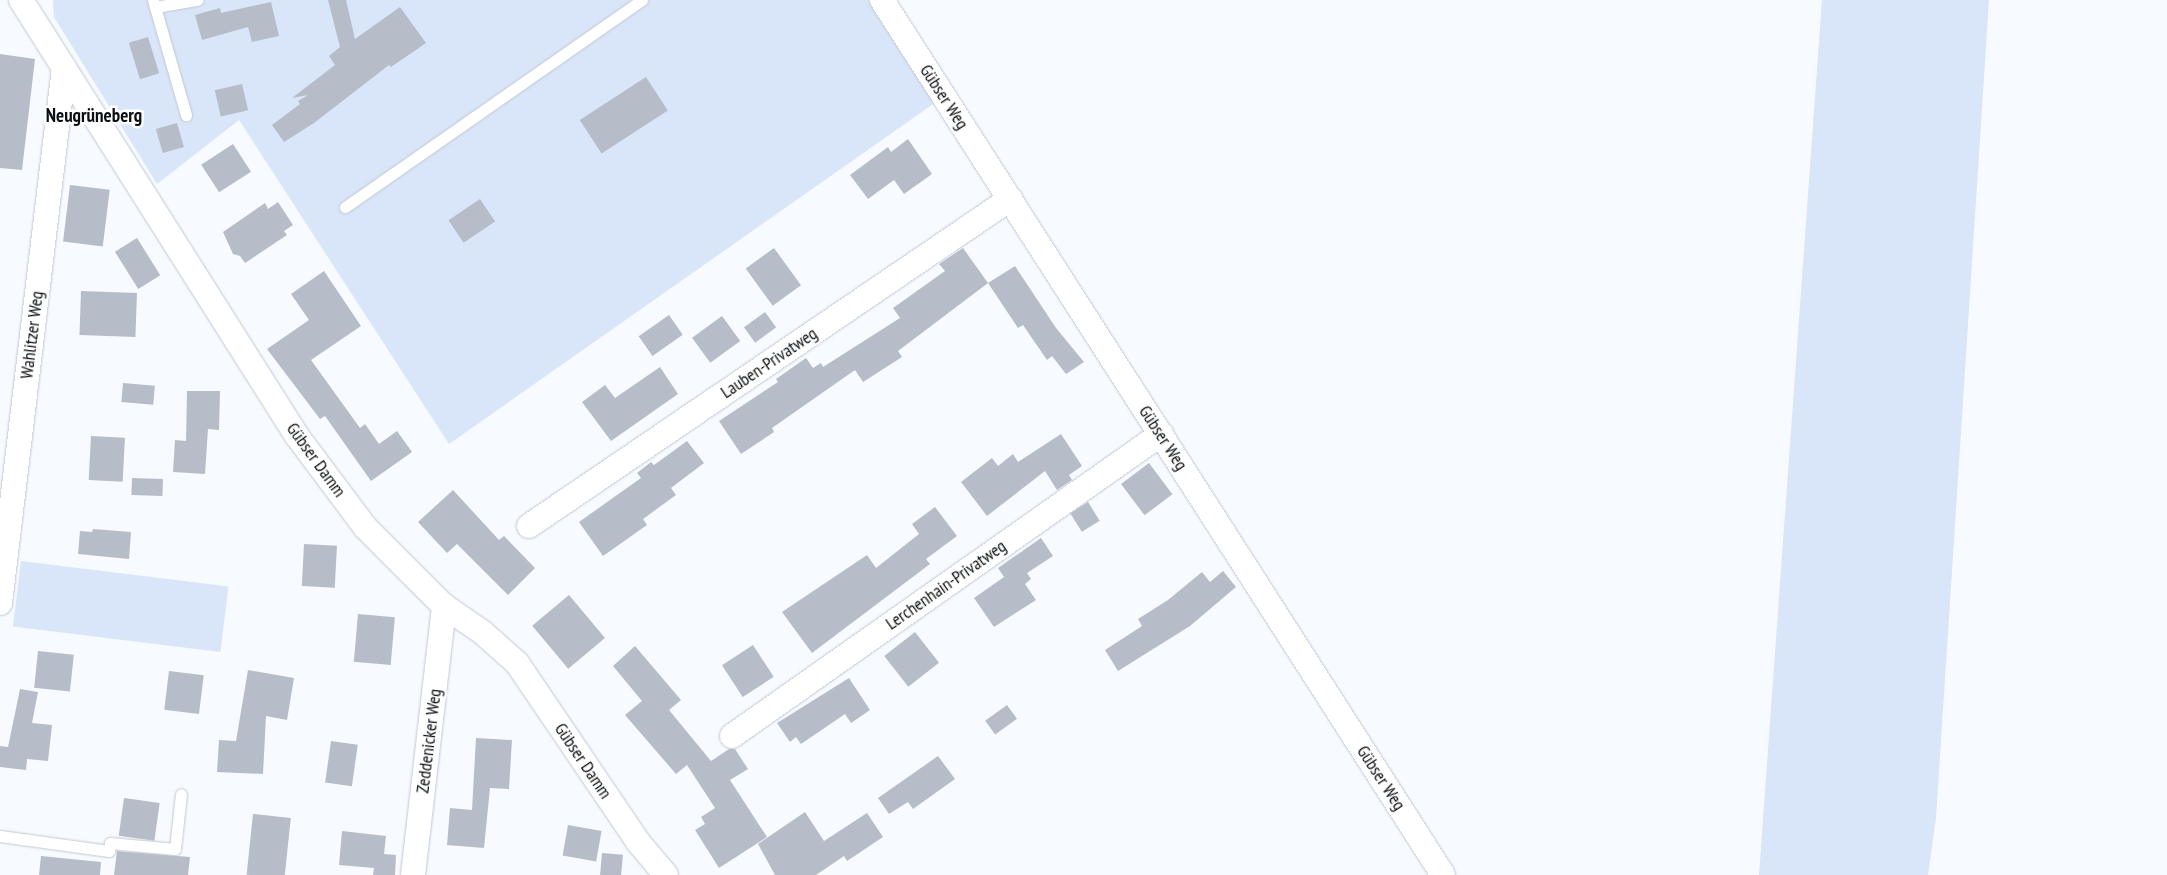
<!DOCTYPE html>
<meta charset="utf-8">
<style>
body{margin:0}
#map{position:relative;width:2167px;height:875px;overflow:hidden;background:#f7faff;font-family:"PT Sans Narrow",sans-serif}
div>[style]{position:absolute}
.green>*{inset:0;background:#d9e5f8;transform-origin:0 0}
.building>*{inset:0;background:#b6bdc8;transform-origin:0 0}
.roads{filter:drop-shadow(0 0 1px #c1c8d3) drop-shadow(0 0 1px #c1c8d3)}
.lane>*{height:11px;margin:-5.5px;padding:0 5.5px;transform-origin:5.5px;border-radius:5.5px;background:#fff}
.street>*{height:24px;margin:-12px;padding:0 12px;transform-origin:12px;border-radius:12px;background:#fff}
span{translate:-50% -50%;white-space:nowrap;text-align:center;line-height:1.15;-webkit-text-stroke:5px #fff;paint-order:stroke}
.street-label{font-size:18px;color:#0c0f12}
.neighbourhood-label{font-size:19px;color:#0c0f12;font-weight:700}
</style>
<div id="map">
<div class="green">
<div style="clip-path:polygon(53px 0,868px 0,936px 102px,449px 444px,239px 120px,157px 184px,54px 17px)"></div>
<div style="clip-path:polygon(1822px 0,1989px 0,1936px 818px,1928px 875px,1759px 875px)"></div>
<div style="left:21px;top:561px;width:209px;height:66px;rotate:7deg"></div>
</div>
<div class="building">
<div style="clip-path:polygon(328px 0,346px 0,355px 39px,400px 7px,426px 43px,391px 67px,389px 65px,314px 123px,284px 142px,272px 125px,300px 104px,298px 101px,308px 95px,292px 98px,335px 65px,329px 56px,340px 47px)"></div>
<div style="clip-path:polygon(271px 2px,279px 36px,252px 42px,248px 27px,202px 40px,195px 15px,220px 8px,221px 13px)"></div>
<div style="left:148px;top:37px;width:38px;height:20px;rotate:73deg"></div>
<div style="clip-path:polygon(0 54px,35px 59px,22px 170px,0 168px)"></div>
<div style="left:646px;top:77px;width:40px;height:79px;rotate:57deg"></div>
<div style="left:242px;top:84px;width:27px;height:28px;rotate:77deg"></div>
<div style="left:177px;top:123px;width:25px;height:22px;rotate:74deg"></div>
<div style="clip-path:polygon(908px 139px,932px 174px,904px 194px,894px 180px,868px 199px,850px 175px,888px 147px,891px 152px)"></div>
<div style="left:233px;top:144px;width:33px;height:38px;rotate:57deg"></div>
<div style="left:70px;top:185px;width:40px;height:57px;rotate:7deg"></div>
<div style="left:480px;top:199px;width:27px;height:38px;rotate:56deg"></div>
<div style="clip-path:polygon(278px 202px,293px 225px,284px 231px,287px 235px,245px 263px,240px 256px,233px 254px,223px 232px,265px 203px,268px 209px)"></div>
<div style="left:137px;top:238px;width:44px;height:26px;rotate:58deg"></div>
<div style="left:774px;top:248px;width:46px;height:35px;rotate:54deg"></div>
<div style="clip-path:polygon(963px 248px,988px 283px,898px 351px,902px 357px,863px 382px,855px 370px,772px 428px,774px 432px,741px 454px,719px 421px,778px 382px,776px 379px,806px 358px,813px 368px,821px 363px,823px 367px,900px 318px,893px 308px,945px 271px,939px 264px)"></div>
<div style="clip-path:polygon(1015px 266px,1056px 328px,1084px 362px,1066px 374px,1052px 356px,1047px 360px,1023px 325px,1018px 328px,988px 283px)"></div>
<div style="clip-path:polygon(324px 271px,361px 326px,311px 360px,360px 428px,365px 424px,379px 444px,397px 431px,412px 452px,371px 481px,325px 416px,320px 419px,267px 349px,309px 320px,291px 294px)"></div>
<div style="left:81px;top:291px;width:56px;height:44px;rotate:2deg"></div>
<div style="left:765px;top:312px;width:19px;height:26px;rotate:54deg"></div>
<div style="left:669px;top:315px;width:24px;height:37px;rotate:55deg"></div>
<div style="left:722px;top:316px;width:31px;height:37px;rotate:54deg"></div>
<div style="clip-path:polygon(660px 367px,678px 394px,611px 441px,582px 402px,605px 385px,615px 398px)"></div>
<div style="left:123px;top:383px;width:32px;height:19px;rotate:5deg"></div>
<div style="clip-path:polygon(187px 391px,220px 391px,219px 430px,208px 429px,205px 474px,173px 472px,175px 440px,186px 441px)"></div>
<div style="clip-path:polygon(1061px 434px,1082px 466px,1069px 475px,1072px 480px,1057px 490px,1045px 471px,987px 516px,961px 482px,992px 458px,998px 466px,1013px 454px,1018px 462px)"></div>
<div style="left:91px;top:436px;width:34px;height:44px;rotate:3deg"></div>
<div style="clip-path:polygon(687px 441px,704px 463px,671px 488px,676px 495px,643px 519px,647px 525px,603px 556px,579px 522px,641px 478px,637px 473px,651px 462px,654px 465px)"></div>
<div style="left:1149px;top:463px;width:39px;height:35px;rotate:53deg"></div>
<div style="left:132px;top:478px;width:31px;height:17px;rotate:2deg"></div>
<div style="clip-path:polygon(453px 490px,499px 540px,504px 536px,535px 568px,508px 595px,457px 544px,447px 553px,418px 522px)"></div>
<div style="left:1088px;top:502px;width:22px;height:21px;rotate:58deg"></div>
<div style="clip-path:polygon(935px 507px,957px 536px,926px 559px,930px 564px,812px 653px,782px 612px,867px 555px,876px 568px,919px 534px,912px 524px)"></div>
<div style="clip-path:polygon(93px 529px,131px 532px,129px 559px,78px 554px,80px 531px,92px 532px)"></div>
<div style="clip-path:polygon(1041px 538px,1053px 556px,1027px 573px,1031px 579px,1025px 584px,1036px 600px,994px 627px,974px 598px,1004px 577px,998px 568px)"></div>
<div style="left:304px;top:544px;width:33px;height:42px;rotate:3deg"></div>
<div style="clip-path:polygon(1223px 571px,1236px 587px,1190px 626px,1118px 671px,1105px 650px,1142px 626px,1138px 619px,1168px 600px,1202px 572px,1210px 582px)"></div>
<div style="left:569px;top:595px;width:56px;height:48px;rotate:50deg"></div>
<div style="left:358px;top:614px;width:37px;height:48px;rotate:5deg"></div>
<div style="left:915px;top:632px;width:39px;height:39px;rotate:52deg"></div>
<div style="left:753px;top:645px;width:38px;height:37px;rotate:57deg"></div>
<div style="clip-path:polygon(635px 646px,681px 700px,669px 710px,711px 761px,729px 749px,735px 749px,748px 769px,730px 780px,767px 837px,719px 868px,695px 830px,705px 824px,701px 817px,715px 808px,687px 765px,676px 774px,625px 715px,642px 701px,613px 666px)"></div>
<div style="left:38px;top:651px;width:36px;height:37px;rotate:6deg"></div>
<div style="clip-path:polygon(248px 670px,294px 678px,287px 720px,266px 716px,263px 774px,217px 772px,219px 740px,236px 741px)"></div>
<div style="left:169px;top:671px;width:35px;height:39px;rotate:7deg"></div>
<div style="clip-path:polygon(849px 678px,870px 710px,851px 723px,845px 714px,801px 744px,796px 737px,790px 742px,777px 723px)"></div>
<div style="clip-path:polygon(20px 689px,38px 692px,32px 723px,52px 725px,48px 761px,27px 759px,26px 770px,0 767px,0 746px,8px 747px)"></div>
<div style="left:1007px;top:705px;width:17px;height:27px;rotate:54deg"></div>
<div style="clip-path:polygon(476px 738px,512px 740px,509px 789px,490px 788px,484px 848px,447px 845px,450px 808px,472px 810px)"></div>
<div style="left:331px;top:741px;width:27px;height:42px;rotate:8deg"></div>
<div style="clip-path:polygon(938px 756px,955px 779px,913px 809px,908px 802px,889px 814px,878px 798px)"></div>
<div style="left:124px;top:798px;width:36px;height:38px;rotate:8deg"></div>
<div style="clip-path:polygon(805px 812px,824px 841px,867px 813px,883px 837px,847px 861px,844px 856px,816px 875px,775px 875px,758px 844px)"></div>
<div style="left:253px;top:814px;width:38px;height:61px;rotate:6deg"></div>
<div style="left:568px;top:825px;width:34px;height:31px;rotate:10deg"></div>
<div style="clip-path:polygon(342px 831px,386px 836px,384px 854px,396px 855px,395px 875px,373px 875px,374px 868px,339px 865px)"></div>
<div style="clip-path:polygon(117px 851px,190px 857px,188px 875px,114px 875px)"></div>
<div style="left:602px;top:853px;width:21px;height:22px;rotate:5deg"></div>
<div style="clip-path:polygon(41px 856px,101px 862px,100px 875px,39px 875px)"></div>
</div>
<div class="roads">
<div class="lane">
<div style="left:153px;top:0;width:120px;rotate:74deg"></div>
<div style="left:155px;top:7px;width:43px;rotate:-9.5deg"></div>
<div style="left:345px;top:207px;width:362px;rotate:-34.9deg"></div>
<div style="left:0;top:836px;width:110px;rotate:7.8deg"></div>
<div style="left:109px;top:851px;width:8px;rotate:-83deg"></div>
<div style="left:110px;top:843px;width:65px;rotate:5.3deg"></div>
<div style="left:175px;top:849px;width:55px;rotate:-83.8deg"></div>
</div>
<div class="street">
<div style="left:21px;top:0;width:516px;rotate:57.67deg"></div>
<div style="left:297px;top:436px;width:114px;rotate:53.2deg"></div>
<div style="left:365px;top:527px;width:112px;rotate:45deg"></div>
<div style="left:444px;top:606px;width:46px;rotate:34.4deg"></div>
<div style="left:482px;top:632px;width:47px;rotate:41.5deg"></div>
<div style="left:517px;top:663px;width:216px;rotate:55.9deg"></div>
<div style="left:638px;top:842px;width:43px;rotate:49.7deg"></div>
<div style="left:882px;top:0;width:1039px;rotate:57.33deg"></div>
<div style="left:529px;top:526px;width:582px;rotate:-34.21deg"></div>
<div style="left:0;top:603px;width:539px;rotate:-83.18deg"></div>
<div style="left:732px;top:736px;width:525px;rotate:-35.14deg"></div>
<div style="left:413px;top:875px;width:271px;rotate:-83.4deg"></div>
</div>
</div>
<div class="street-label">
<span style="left:944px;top:97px;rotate:57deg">Gübser Weg</span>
<span style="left:32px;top:335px;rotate:-83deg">Wahlitzer Weg</span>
<span style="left:769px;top:363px;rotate:-34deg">Lauben-Privatweg</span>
<span style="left:1163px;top:438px;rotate:57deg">Gübser Weg</span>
<span style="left:316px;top:460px;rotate:54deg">Gübser Damm</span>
<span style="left:946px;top:585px;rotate:-35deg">Lerchenhain-Privatweg</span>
<span style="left:429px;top:741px;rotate:-83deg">Zeddenicker Weg</span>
<span style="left:583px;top:761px;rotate:56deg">Gübser Damm</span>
<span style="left:1381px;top:778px;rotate:57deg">Gübser Weg</span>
</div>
<div class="neighbourhood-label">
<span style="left:94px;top:116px">Neugrüneberg</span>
</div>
</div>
